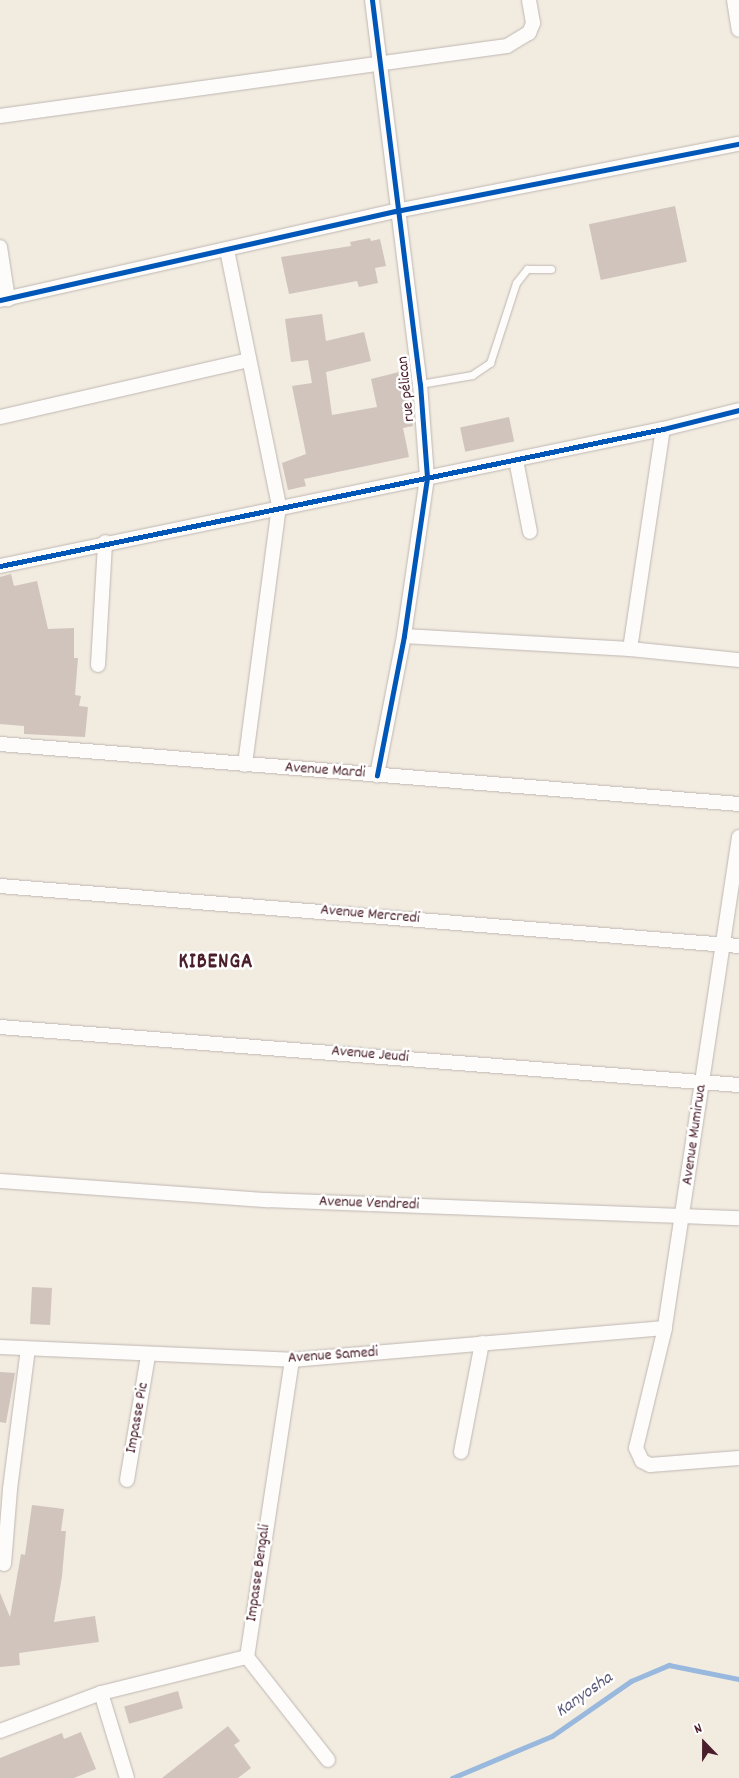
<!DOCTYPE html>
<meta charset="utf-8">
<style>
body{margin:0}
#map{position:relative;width:739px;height:1778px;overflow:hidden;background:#f1ebe0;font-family:Dekko,sans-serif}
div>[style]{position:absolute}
.stream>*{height:4.5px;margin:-2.25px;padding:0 2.25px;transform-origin:2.25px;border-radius:2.25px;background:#98b8dd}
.building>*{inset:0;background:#d1c4bd;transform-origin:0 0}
.roads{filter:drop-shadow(0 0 1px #bfb7b2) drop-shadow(0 0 1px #bfb7b2)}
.lane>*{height:7px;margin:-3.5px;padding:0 3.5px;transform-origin:3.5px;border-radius:3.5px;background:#fdfcfa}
.street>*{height:14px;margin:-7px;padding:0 7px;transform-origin:7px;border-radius:7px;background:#fdfcfa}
.cycleway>*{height:5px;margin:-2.5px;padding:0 2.5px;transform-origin:2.5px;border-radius:2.5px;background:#0057b8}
span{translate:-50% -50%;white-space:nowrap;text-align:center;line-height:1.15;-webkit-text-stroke:5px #fff;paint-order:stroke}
.street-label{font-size:16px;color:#4a1f2b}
.water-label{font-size:18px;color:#5c5a7b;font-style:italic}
.district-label{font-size:21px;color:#4a1f2b;font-weight:700;letter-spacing:1px}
.north{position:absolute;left:679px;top:1718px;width:50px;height:50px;-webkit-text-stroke:4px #fff;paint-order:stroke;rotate:338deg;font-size:14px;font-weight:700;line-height:20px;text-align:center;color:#4a1f2b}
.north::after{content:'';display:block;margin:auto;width:18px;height:22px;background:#4a1f2b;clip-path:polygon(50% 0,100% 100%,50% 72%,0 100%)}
</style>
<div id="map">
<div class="stream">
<div style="left:452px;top:1778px;width:108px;rotate:-22.8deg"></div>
<div style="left:552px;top:1736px;width:96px;rotate:-34.8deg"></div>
<div style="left:631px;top:1681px;width:41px;rotate:-22.8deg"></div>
<div style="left:669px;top:1665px;width:71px;rotate:11.3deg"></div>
</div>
<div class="building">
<div style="left:675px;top:206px;width:57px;height:88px;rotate:78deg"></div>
<div style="clip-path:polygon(370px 238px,371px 241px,380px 239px,386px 266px,375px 268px,378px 283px,359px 287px,357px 281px,289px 294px,281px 257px,351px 246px,350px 242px)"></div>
<div style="clip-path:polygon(322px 314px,326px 341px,364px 332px,371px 361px,326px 372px,332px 415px,377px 407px,371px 379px,403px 371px,413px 426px,403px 428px,409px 457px,304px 479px,306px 486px,288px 490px,282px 463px,306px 454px,292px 386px,312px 383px,308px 360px,291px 362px,285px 319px)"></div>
<div style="left:509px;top:417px;width:25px;height:50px;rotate:78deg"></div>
<div style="clip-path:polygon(11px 574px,14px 586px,37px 581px,48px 629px,74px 628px,74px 658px,78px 658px,75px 695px,81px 696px,79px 706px,88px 707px,85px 737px,24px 734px,24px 726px,0 724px,0 577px)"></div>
<div style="left:32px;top:1287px;width:20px;height:37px;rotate:3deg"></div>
<div style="clip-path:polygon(0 1372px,15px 1373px,6px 1423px,0 1422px)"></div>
<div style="clip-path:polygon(32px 1505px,64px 1509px,61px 1531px,66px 1531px,62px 1576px,54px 1622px,95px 1616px,99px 1642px,19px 1653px,20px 1665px,0 1667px,0 1593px,10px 1617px,21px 1554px,25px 1555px)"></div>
<div style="left:178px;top:1691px;width:18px;height:56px;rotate:74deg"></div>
<div style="clip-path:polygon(228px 1726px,240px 1741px,234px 1745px,251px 1768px,238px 1778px,162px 1778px)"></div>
<div style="clip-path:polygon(81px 1732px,96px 1769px,74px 1778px,0 1778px,0 1758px,62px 1733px,64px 1739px)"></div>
</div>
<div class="roads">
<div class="lane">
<div style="left:420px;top:384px;width:53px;rotate:-9.8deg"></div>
<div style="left:472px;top:375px;width:22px;rotate:-34deg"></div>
<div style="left:490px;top:363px;width:84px;rotate:-72deg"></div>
<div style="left:516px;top:283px;width:18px;rotate:-52deg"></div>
<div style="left:527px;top:269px;width:24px"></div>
</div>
<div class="street">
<div style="left:372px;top:0;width:387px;rotate:82.9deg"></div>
<div style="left:420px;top:384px;width:94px;rotate:85.7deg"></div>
<div style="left:427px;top:478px;width:160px;rotate:98.3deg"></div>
<div style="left:404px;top:636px;width:142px;rotate:101deg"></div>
<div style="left:734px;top:0;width:30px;rotate:81deg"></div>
<div style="left:0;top:116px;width:512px;rotate:-7.86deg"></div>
<div style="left:507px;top:46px;width:26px;rotate:-31deg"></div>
<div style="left:529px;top:33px;width:11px;rotate:-68deg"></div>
<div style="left:533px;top:23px;width:23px;rotate:-100deg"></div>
<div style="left:0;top:247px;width:53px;rotate:81.3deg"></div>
<div style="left:227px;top:250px;width:261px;rotate:78.5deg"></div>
<div style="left:279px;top:506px;width:261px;rotate:97.5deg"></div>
<div style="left:0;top:300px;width:406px;rotate:-12.7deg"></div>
<div style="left:396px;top:211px;width:349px;rotate:-11.1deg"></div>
<div style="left:0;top:417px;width:255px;rotate:-12.9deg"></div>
<div style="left:516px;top:460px;width:73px;rotate:79deg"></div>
<div style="left:0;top:566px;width:677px;rotate:-11.68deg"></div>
<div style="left:663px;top:429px;width:78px;rotate:-14deg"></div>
<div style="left:404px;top:636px;width:226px;rotate:3.3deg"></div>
<div style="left:630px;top:649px;width:110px;rotate:5.8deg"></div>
<div style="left:630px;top:649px;width:222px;rotate:-81.5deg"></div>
<div style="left:98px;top:665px;width:123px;rotate:-86.7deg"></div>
<div style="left:0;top:744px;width:741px;rotate:4.64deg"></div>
<div style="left:739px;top:837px;width:497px;rotate:98.6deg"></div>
<div style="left:665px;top:1328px;width:123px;rotate:103.6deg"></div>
<div style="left:636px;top:1448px;width:14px;rotate:65deg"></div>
<div style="left:642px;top:1461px;width:9px;rotate:27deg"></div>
<div style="left:650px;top:1465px;width:89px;rotate:-4.5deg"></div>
<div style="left:0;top:886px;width:741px;rotate:4.64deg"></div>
<div style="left:0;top:1027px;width:741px;rotate:4.49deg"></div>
<div style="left:0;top:1181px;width:268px;rotate:4.1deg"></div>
<div style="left:267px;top:1200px;width:472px;rotate:2.2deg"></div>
<div style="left:0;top:1347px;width:292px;rotate:2.5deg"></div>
<div style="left:292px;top:1360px;width:374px;rotate:-4.9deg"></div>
<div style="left:292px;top:1360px;width:300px;rotate:98.6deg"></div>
<div style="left:247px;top:1657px;width:131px;rotate:51.8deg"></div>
<div style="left:461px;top:1452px;width:111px;rotate:-79.1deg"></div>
<div style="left:127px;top:1480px;width:126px;rotate:-80.4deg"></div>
<div style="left:4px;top:1564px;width:75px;rotate:-85.4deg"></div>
<div style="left:10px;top:1489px;width:141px;rotate:-82.7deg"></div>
<div style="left:101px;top:1693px;width:89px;rotate:73deg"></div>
<div style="left:0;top:1731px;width:108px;rotate:-20.6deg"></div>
<div style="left:101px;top:1693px;width:150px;rotate:-13.9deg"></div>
</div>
</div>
<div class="cycleway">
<div style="left:372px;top:0;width:387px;rotate:82.9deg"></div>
<div style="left:420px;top:384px;width:94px;rotate:85.7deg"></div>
<div style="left:427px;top:478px;width:160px;rotate:98.3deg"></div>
<div style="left:404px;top:636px;width:142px;rotate:101deg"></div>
<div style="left:0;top:300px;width:406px;rotate:-12.7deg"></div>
<div style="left:396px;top:211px;width:349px;rotate:-11.1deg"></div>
<div style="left:0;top:566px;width:677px;rotate:-11.68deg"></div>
<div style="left:663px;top:429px;width:78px;rotate:-14deg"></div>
</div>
<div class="street-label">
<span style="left:407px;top:389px;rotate:-96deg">rue pélican</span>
<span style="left:325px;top:771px;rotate:4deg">Avenue Mardi</span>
<span style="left:370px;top:915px;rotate:5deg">Avenue Mercredi</span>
<span style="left:370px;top:1055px;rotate:5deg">Avenue Jeudi</span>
<span style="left:695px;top:1135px;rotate:-82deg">Avenue Mumirwa</span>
<span style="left:369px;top:1204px;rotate:2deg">Avenue Vendredi</span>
<span style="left:333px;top:1356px;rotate:-4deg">Avenue Samedi</span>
<span style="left:138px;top:1418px;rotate:-80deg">Impasse Pic</span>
<span style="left:259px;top:1573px;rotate:-82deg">Impasse Bengali</span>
</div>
<div class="water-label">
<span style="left:585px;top:1696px;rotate:-35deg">Kanyosha</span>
</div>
<div class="district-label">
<span style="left:216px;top:963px">KIBENGA</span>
</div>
<div class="north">N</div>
</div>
